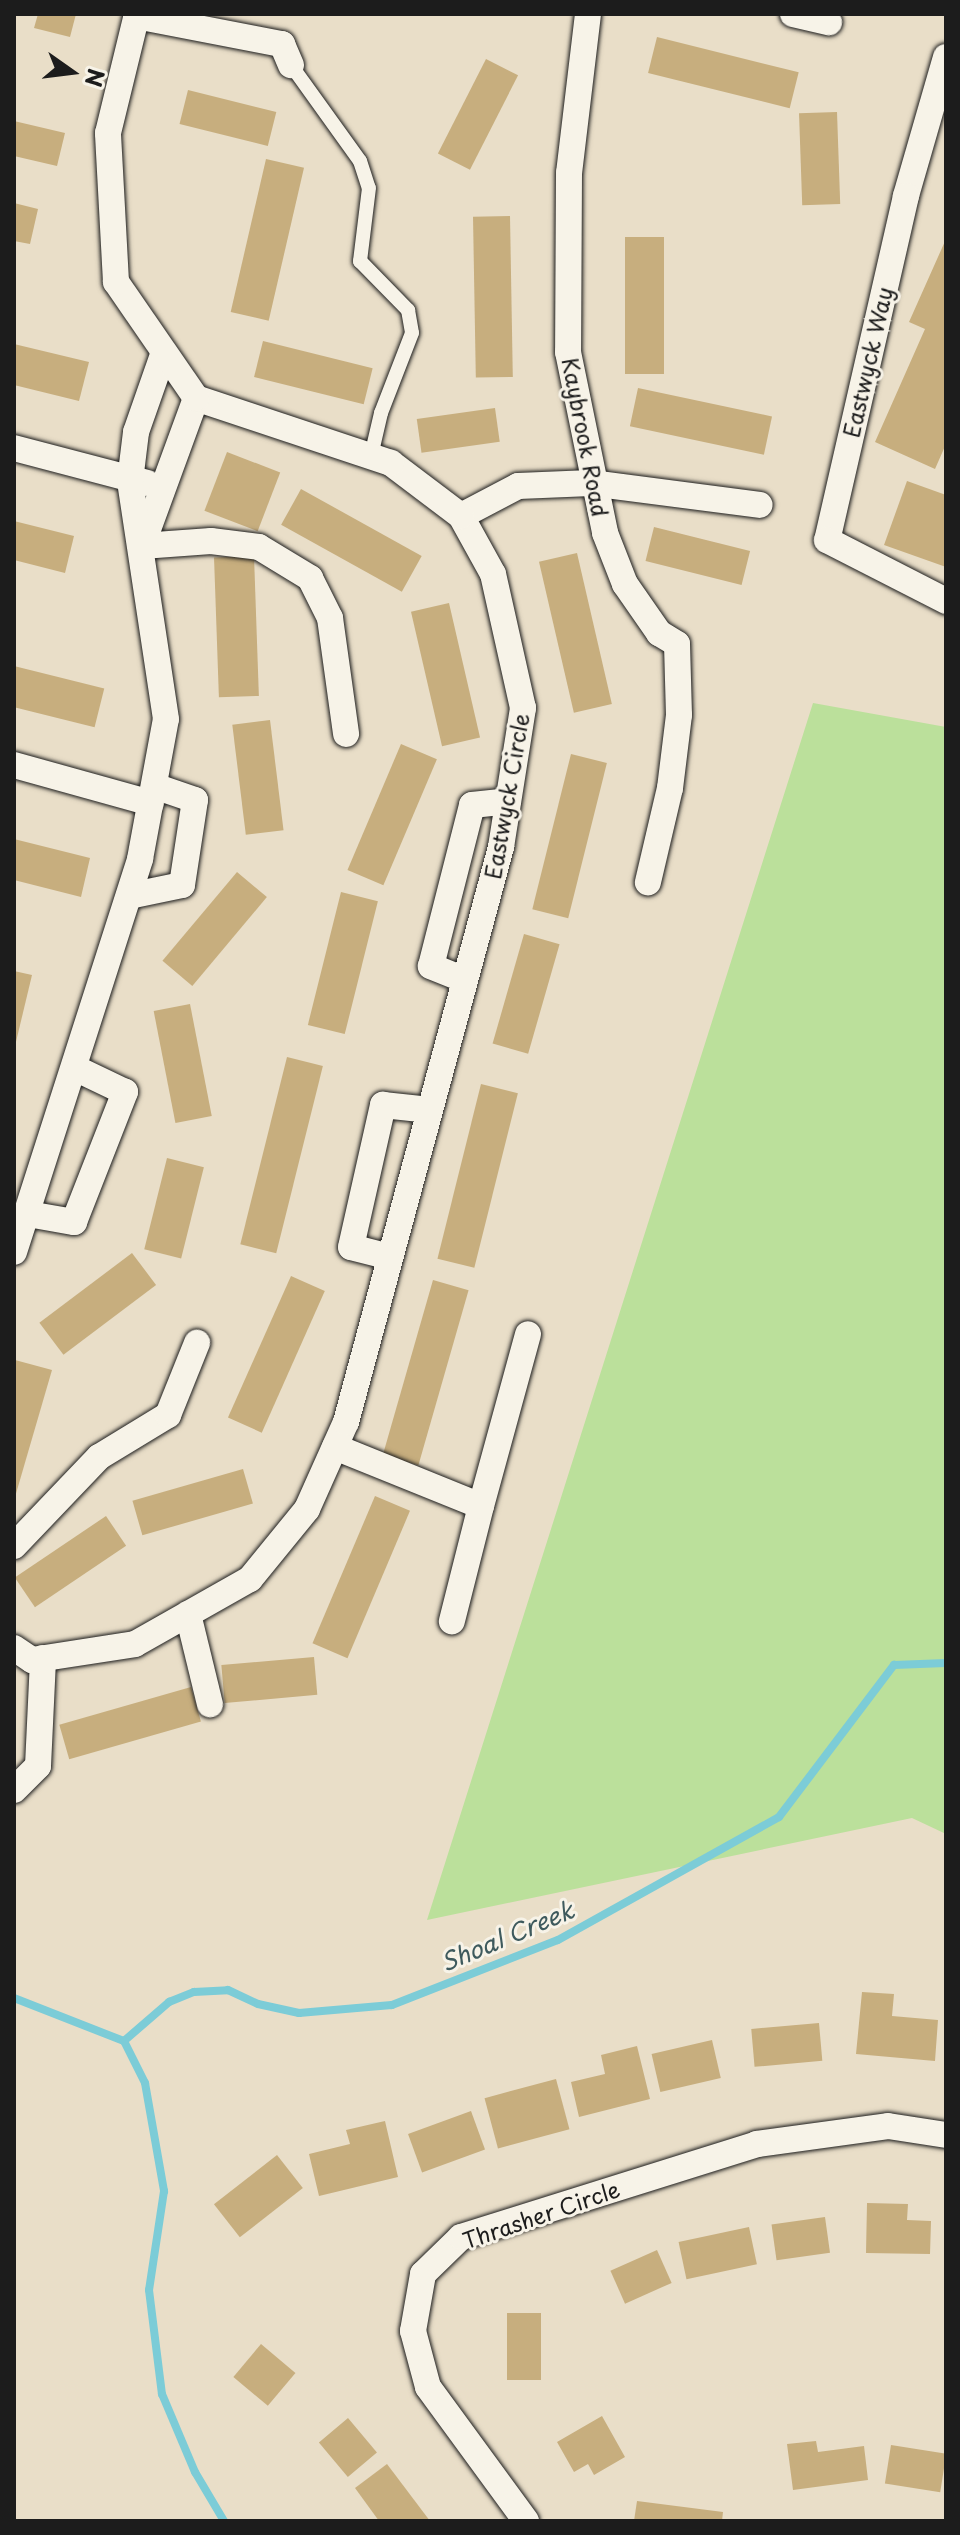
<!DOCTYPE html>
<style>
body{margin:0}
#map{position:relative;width:960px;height:2535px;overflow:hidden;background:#e9dec8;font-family:"Playpen Sans",sans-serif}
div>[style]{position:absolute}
.green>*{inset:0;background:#bbe09b}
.stream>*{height:8px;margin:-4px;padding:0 4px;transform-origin:4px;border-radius:4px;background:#7cccd7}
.building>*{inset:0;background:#c7ae7e;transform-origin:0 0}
.roads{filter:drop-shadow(0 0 2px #1c1c1c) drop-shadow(0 0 2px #1c1c1c)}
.service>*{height:14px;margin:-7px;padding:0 7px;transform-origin:7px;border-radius:7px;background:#f7f3e8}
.minor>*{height:26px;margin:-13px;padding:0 13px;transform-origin:13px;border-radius:13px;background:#f7f3e8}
span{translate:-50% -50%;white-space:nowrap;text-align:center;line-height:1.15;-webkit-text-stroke:6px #f7f3e8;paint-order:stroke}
.street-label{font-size:22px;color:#1c1c1c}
.water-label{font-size:24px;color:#3e5a5d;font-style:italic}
.frame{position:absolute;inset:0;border:16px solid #1c1c1c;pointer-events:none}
.north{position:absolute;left:32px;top:32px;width:80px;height:80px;-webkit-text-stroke:6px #f7f3e8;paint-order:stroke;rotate:104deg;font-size:22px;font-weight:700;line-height:32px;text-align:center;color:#1c1c1c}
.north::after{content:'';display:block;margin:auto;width:28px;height:36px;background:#1c1c1c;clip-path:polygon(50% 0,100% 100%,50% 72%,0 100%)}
</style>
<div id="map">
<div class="green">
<div style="clip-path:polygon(813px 703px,946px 727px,946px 1834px,912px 1818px,427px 1920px)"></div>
</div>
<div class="stream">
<div style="left:14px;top:1998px;width:118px;rotate:21.4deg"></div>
<div style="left:124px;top:2041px;width:60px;rotate:-40.9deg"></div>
<div style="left:169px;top:2002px;width:27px;rotate:-22deg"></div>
<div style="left:194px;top:1992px;width:34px;rotate:-3deg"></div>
<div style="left:228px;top:1990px;width:33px;rotate:25deg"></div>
<div style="left:258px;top:2004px;width:42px;rotate:12.4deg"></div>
<div style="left:299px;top:2013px;width:93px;rotate:-4.9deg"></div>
<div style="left:392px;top:2005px;width:178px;rotate:-21.4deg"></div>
<div style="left:558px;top:1940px;width:253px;rotate:-29.1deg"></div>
<div style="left:779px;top:1817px;width:191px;rotate:-52.9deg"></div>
<div style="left:894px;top:1665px;width:52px;rotate:-2.2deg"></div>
<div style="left:124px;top:2041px;width:47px;rotate:63.4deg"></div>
<div style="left:145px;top:2083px;width:110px;rotate:80deg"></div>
<div style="left:164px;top:2191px;width:100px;rotate:98.6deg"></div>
<div style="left:149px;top:2290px;width:105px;rotate:82.9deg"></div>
<div style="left:162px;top:2394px;width:85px;rotate:67.1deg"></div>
<div style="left:195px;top:2472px;width:57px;rotate:59.4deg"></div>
</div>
<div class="building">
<div style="clip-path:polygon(38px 14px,76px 14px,70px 37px,34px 28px)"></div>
<div style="left:657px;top:37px;width:146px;height:37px;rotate:14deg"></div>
<div style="left:486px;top:59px;width:36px;height:106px;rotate:27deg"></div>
<div style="left:188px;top:90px;width:91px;height:35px;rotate:14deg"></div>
<div style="left:837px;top:112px;width:92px;height:38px;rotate:88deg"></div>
<div style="clip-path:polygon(14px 121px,65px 133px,57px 166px,14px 156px)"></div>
<div style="left:266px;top:159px;width:39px;height:157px;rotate:13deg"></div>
<div style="clip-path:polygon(14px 203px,38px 209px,30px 244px,14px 241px)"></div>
<div style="left:510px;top:216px;width:161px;height:37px;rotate:89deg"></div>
<div style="left:625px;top:237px;width:39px;height:137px"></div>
<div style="clip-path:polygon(946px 239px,946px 444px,935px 469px,875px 442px,925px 329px,909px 322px)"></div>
<div style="left:263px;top:341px;width:113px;height:37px;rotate:14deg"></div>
<div style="clip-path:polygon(14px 344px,89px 362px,79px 401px,14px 385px)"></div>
<div style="left:638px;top:388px;width:137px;height:39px;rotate:12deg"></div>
<div style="left:495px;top:408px;width:34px;height:79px;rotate:82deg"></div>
<div style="left:227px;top:452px;width:57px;height:63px;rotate:21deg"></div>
<div style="clip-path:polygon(907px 481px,946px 495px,946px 567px,884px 545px)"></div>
<div style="left:301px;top:489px;width:138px;height:41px;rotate:29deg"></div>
<div style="clip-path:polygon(14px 521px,74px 536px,65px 573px,14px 560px)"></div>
<div style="left:654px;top:527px;width:99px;height:35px;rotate:14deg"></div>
<div style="left:577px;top:553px;width:155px;height:39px;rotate:77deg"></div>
<div style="left:254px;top:556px;width:140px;height:40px;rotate:88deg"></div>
<div style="left:449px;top:603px;width:138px;height:39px;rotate:77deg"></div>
<div style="left:14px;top:666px;width:93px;height:40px;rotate:14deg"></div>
<div style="left:270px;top:720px;width:111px;height:38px;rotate:83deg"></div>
<div style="left:401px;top:744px;width:39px;height:137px;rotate:23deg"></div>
<div style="left:571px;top:754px;width:37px;height:160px;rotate:14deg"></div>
<div style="clip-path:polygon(14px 839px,90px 858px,81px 897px,14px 880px)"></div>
<div style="left:237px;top:872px;width:39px;height:116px;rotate:40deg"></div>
<div style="left:341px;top:892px;width:38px;height:137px;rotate:14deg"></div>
<div style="left:524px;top:934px;width:37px;height:114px;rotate:16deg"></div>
<div style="clip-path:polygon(14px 971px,32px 975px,15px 1046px,14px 1046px)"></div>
<div style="left:190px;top:1004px;width:114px;height:37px;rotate:79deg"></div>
<div style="left:287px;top:1057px;width:37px;height:193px;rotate:14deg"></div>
<div style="left:481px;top:1084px;width:38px;height:180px;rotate:14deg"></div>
<div style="left:167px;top:1158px;width:38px;height:94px;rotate:14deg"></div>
<div style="left:132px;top:1253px;width:40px;height:116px;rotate:53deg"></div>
<div style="left:291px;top:1276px;width:37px;height:155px;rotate:24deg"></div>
<div style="left:433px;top:1280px;width:37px;height:182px;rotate:16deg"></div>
<div style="clip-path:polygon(15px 1360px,52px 1370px,15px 1497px,14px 1364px)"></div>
<div style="left:243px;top:1469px;width:36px;height:115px;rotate:74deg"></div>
<div style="left:375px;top:1496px;width:38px;height:160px;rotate:23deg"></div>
<div style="left:106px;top:1516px;width:36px;height:110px;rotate:56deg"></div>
<div style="left:314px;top:1657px;width:38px;height:93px;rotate:85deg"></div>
<div style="left:191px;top:1687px;width:36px;height:137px;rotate:74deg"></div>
<div style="clip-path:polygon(862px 1992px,894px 1994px,892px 2016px,938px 2020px,935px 2061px,856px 2054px)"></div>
<div style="left:819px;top:2023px;width:38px;height:68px;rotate:85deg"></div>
<div style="left:712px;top:2040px;width:39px;height:62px;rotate:77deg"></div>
<div style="clip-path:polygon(637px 2046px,650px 2099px,579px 2117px,571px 2082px,605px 2074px,601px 2055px)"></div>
<div style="left:556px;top:2079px;width:52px;height:74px;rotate:75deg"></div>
<div style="left:471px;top:2111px;width:41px;height:67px;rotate:70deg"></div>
<div style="clip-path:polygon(385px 2121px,398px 2177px,319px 2196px,309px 2154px,350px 2144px,346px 2130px)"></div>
<div style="left:277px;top:2155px;width:42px;height:80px;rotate:52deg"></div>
<div style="clip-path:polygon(867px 2203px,908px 2204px,907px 2220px,931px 2221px,930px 2254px,866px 2253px)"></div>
<div style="left:825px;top:2217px;width:36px;height:54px;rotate:82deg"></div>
<div style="left:749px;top:2227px;width:38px;height:72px;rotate:78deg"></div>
<div style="left:657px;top:2250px;width:36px;height:51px;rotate:66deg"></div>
<div style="left:507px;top:2313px;width:34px;height:67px"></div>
<div style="left:261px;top:2344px;width:45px;height:43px;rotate:40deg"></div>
<div style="clip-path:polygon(602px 2416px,625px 2457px,594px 2475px,588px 2464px,574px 2472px,557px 2442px)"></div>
<div style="left:348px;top:2418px;width:45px;height:38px;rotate:50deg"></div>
<div style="clip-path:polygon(816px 2441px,818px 2452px,864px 2446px,868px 2480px,793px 2490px,787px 2444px)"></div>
<div style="left:891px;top:2445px;width:56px;height:39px;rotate:9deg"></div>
<div style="clip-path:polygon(387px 2464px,430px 2521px,379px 2521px,355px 2488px)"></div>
<div style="clip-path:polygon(637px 2501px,723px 2512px,722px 2521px,634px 2521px)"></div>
</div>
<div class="roads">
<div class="service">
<div style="left:291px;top:65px;width:118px;rotate:54.3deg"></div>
<div style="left:360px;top:161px;width:28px;rotate:72deg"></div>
<div style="left:369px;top:188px;width:74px;rotate:97deg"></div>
<div style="left:360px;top:261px;width:69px;rotate:45.6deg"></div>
<div style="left:408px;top:310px;width:23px;rotate:80deg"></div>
<div style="left:412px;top:333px;width:86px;rotate:111.2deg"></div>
<div style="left:381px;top:413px;width:44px;rotate:103.1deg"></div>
</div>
<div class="minor">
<div style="left:588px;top:14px;width:160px;rotate:96.8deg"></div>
<div style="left:569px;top:173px;width:179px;rotate:90.3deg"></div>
<div style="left:568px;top:352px;width:185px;rotate:78.4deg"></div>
<div style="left:605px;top:533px;width:55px;rotate:68.6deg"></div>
<div style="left:625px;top:584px;width:60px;rotate:55.2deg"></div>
<div style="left:659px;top:633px;width:21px;rotate:31deg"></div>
<div style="left:677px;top:644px;width:71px;rotate:88.4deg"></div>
<div style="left:679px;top:715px;width:74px;rotate:97deg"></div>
<div style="left:670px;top:788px;width:97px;rotate:103.2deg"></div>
<div style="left:793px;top:14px;width:37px;rotate:13deg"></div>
<div style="left:136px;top:16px;width:149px;rotate:10.9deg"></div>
<div style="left:282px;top:44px;width:23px;rotate:67deg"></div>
<div style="left:946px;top:57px;width:145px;rotate:106.1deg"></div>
<div style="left:906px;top:196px;width:353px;rotate:102.9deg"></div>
<div style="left:827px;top:540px;width:134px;rotate:27.1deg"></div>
<div style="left:14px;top:448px;width:138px;rotate:14.7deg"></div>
<div style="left:461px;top:516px;width:64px;rotate:-27.8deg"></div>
<div style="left:518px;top:486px;width:73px;rotate:-2.4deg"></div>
<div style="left:591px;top:483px;width:170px;rotate:7.4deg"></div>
<div style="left:143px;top:543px;width:154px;rotate:-69.9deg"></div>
<div style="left:142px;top:546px;width:69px;rotate:-4.1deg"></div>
<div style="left:211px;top:541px;width:48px;rotate:7.1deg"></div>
<div style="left:259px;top:547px;width:60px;rotate:31.3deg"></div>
<div style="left:310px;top:578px;width:45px;rotate:63.4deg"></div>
<div style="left:330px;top:618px;width:117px;rotate:82.1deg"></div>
<div style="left:14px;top:765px;width:142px;rotate:15.5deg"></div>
<div style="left:129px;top:896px;width:54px;rotate:-11.7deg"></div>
<div style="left:182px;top:885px;width:86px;rotate:-81.3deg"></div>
<div style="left:195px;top:800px;width:43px;rotate:-161.1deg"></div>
<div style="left:465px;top:980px;width:37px;rotate:-158deg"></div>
<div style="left:431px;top:966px;width:166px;rotate:-75.7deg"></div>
<div style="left:472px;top:805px;width:36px;rotate:-6deg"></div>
<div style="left:28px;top:1214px;width:47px;rotate:9.9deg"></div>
<div style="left:74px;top:1222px;width:140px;rotate:-68.6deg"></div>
<div style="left:125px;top:1092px;width:55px;rotate:-154.4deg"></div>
<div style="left:14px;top:1252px;width:413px;rotate:-72.2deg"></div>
<div style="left:140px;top:859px;width:142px;rotate:-79.5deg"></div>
<div style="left:166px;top:719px;width:241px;rotate:-98.6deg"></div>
<div style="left:130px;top:481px;width:49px;rotate:-83deg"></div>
<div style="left:136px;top:432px;width:82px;rotate:-70.7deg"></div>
<div style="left:390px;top:1257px;width:40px;rotate:-165.6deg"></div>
<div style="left:351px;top:1247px;width:146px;rotate:-77.3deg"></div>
<div style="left:383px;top:1105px;width:47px;rotate:6.1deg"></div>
<div style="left:335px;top:1447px;width:157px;rotate:22deg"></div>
<div style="left:481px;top:1506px;width:119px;rotate:104.2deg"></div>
<div style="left:481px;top:1506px;width:178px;rotate:-74.7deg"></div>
<div style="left:14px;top:1546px;width:123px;rotate:-46.3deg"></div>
<div style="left:99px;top:1457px;width:81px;rotate:-31.3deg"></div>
<div style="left:168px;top:1415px;width:78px;rotate:-68.1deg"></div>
<div style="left:188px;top:1614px;width:93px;rotate:76.3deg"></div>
<div style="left:14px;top:1648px;width:22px;rotate:34deg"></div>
<div style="left:32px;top:1660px;width:104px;rotate:-8.8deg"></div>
<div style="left:135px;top:1644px;width:132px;rotate:-29.5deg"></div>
<div style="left:250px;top:1579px;width:90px;rotate:-50.8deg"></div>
<div style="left:307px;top:1509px;width:95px;rotate:-65.9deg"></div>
<div style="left:346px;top:1422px;width:596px;rotate:-74.91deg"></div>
<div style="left:501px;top:847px;width:141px;rotate:-81deg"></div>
<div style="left:523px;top:708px;width:137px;rotate:-102.6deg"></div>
<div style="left:493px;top:574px;width:66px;rotate:-118.9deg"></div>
<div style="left:461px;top:516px;width:88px;rotate:-142.9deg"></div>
<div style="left:391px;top:463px;width:206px;rotate:-161.6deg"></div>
<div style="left:196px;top:398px;width:141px;rotate:-124.6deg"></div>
<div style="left:116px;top:282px;width:149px;rotate:-93.1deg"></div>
<div style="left:108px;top:133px;width:122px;rotate:-76.3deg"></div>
<div style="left:14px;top:1790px;width:34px;rotate:-45deg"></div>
<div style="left:38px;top:1766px;width:108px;rotate:-87.3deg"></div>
<div style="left:526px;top:2521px;width:166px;rotate:-126.2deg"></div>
<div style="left:428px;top:2387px;width:58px;rotate:-105deg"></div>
<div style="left:413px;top:2331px;width:58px;rotate:-80deg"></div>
<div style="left:423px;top:2274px;width:53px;rotate:-44.2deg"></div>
<div style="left:461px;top:2237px;width:310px;rotate:-17.4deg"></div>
<div style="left:757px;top:2144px;width:132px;rotate:-7.8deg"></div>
<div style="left:888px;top:2126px;width:59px;rotate:8.8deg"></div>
</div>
</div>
<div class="street-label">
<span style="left:867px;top:362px;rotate:-77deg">Eastwyck Way</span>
<span style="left:586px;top:437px;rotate:79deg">Kaybrook Road</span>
<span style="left:506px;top:796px;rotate:-80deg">Eastwyck Circle</span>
<span style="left:541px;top:2214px;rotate:-19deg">Thrasher Circle</span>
</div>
<div class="water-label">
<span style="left:507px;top:1936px;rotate:-23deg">Shoal Creek</span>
</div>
<div class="frame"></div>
<div class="north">N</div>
</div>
